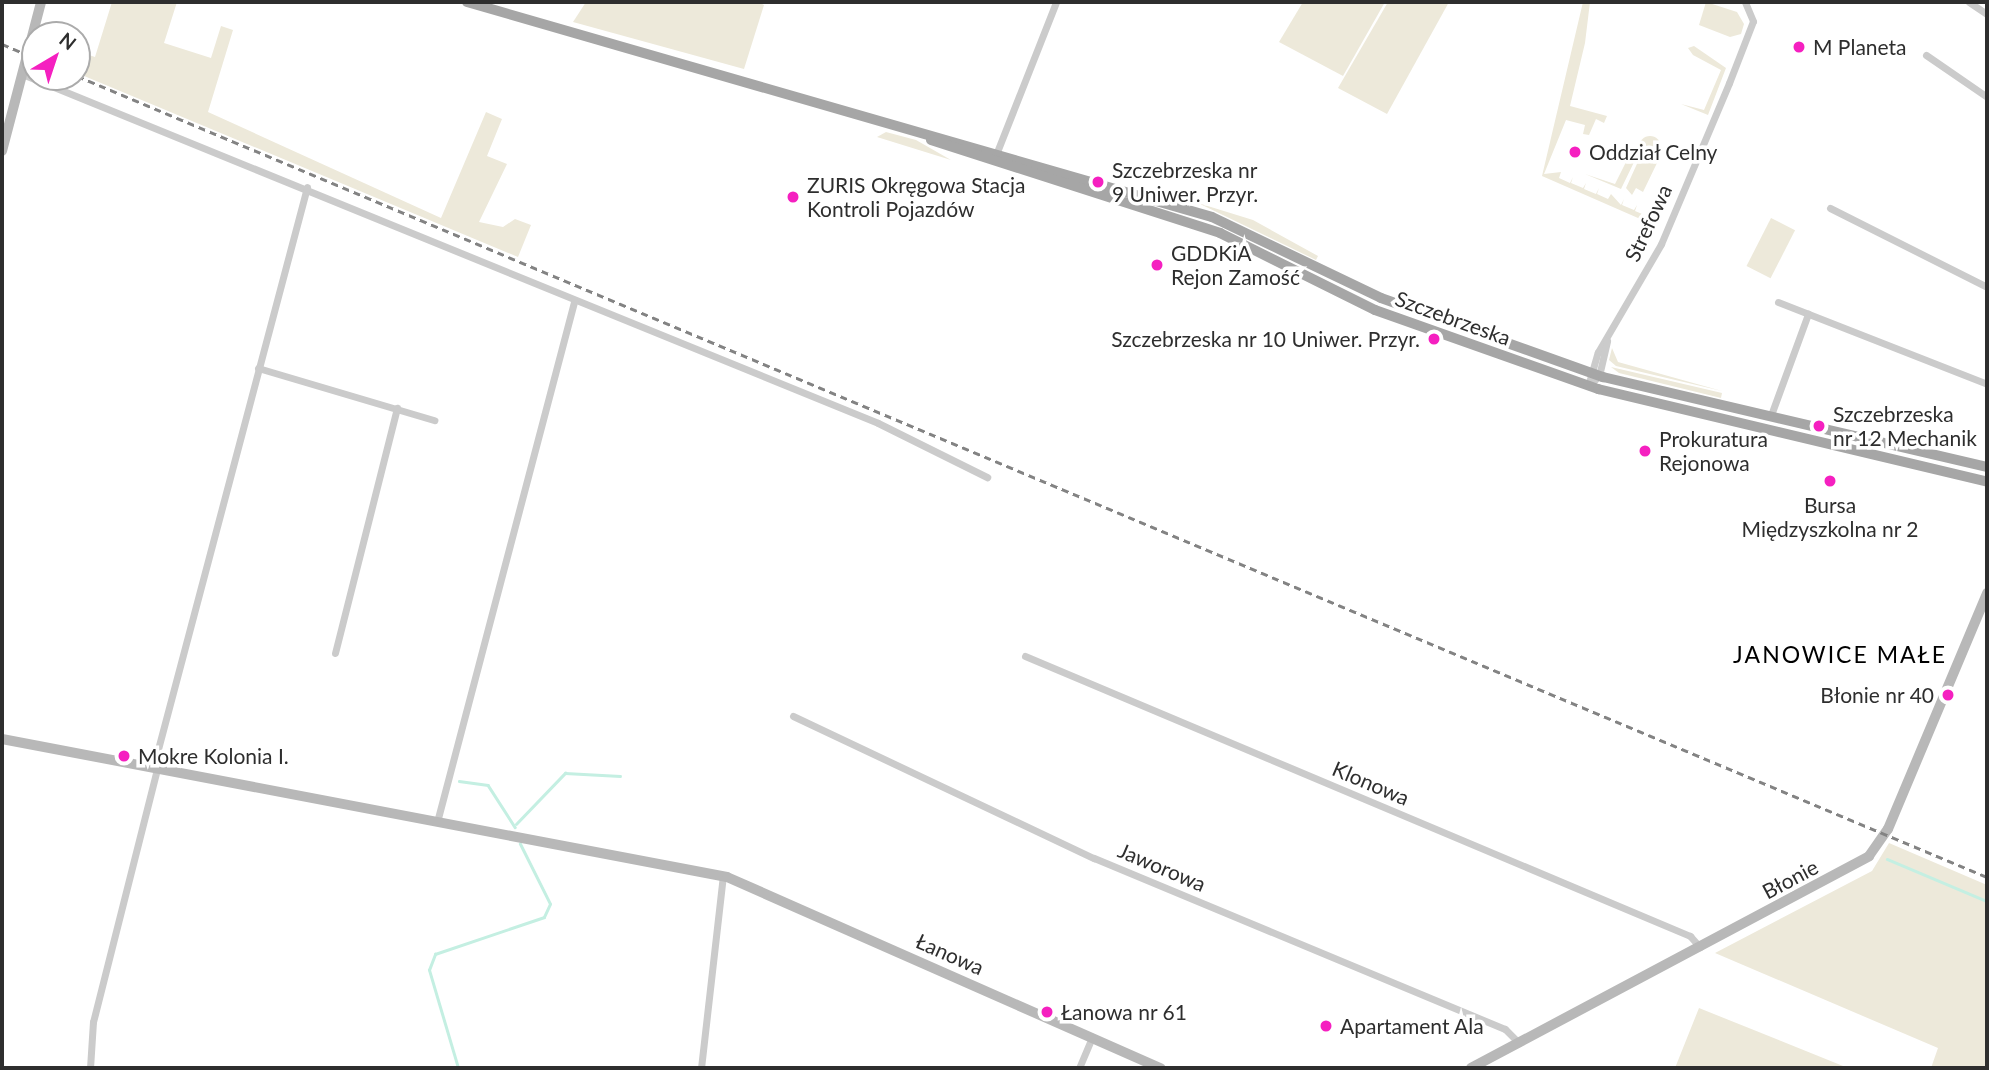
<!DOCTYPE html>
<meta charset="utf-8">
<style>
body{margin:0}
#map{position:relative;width:1989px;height:1070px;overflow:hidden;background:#fff;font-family:Lato,sans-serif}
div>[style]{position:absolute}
.green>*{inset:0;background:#ede9da;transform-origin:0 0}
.round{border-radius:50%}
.stream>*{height:2.5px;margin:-1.25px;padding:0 1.25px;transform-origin:1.25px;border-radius:1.25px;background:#c4efe2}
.street>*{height:7px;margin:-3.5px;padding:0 3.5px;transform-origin:3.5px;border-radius:3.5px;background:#cbcbcb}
.secondary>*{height:10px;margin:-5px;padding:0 5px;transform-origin:5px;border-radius:5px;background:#b8b8b8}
.primary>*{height:10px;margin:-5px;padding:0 5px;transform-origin:5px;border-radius:5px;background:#a6a6a6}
.rail>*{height:2.5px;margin-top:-1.25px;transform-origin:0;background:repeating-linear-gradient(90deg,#838383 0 7px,transparent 0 12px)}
.dots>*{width:19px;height:19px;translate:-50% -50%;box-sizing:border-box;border:4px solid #fff;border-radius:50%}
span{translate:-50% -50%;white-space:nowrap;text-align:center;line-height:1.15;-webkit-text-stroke:7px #fff;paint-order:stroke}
.poi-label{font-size:21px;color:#2e2e2e}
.left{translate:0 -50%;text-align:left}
.right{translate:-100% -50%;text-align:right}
.street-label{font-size:21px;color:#2e2e2e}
.neighbourhood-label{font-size:23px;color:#000;letter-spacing:2px}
.frame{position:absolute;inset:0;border:4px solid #2e2e2e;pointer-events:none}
.north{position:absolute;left:21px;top:21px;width:70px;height:70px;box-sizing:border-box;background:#fff;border:2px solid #ababab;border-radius:50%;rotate:39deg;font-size:19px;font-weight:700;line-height:28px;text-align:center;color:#2e2e2e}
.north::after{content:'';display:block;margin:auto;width:24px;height:32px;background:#f520c0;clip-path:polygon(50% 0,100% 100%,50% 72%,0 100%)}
</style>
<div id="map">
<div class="green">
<div style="clip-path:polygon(112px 2px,177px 2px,164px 43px,211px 58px,221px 26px,233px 30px,208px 112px,441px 218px,486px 112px,502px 119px,487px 156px,507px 164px,479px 222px,503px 227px,515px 219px,531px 225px,518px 257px,77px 73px,77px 51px,95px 57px)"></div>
<div style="clip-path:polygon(586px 2px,758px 2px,764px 5px,744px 69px,573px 22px)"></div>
<div style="clip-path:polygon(1303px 2px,1385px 2px,1343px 76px,1279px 42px)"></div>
<div style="clip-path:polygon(1388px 2px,1449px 2px,1387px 114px,1338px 88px)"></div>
<div style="clip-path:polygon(1583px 2px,1590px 2px,1585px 43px,1570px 106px,1607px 116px,1604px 123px,1596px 119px,1589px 135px,1583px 134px,1585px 125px,1566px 120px,1544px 174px,1561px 172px,1559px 178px,1570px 183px,1573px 177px,1571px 183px,1583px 188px,1586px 183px,1584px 189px,1596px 194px,1599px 188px,1597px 194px,1608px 199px,1611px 194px,1621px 205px,1624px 199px,1622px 205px,1634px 210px,1637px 205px,1635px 211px,1647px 216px,1651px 210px,1659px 212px,1654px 225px,1542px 176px)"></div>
<div style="clip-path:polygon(1706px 2px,1737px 12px,1744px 24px,1741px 34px,1730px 37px,1699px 25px)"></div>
<div style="clip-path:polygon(1694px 46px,1726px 68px,1708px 115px,1681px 104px,1704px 110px,1721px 70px,1693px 55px,1688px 48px)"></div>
<div style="clip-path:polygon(886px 132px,916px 140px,951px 160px,877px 137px)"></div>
<div class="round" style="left:1639px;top:136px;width:22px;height:22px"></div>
<div style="clip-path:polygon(1630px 154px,1637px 156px,1621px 189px,1585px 174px,1615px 184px)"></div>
<div style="clip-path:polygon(1641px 155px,1657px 163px,1643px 192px,1636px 188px,1632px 195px,1626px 188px)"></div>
<div style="clip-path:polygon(1198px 203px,1253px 220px,1318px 256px,1316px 260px)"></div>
<div style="left:1771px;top:218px;width:27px;height:54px;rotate:27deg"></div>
<div style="clip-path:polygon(1612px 348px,1618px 362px,1722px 391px,1616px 366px,1609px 360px)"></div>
<div style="clip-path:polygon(1611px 367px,1722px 393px,1721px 398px,1619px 373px)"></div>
<div style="clip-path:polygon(1889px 843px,1987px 885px,1987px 1068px,1931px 1068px,1938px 1048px,1715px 953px,1872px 871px)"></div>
<div style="clip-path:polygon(1699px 1008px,1848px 1068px,1675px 1068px)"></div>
</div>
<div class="stream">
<div style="left:459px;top:781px;width:29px;rotate:8deg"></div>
<div style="left:488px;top:785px;width:50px;rotate:57.3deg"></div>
<div style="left:516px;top:824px;width:71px;rotate:-46.1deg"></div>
<div style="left:565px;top:773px;width:55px;rotate:3.1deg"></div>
<div style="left:1887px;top:859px;width:108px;rotate:22.8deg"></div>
<div style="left:458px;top:1068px;width:102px;rotate:-106.5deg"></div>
<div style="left:429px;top:970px;width:17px;rotate:-69deg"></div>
<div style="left:435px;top:954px;width:115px;rotate:-18.7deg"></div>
<div style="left:544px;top:917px;width:14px;rotate:-65deg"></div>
<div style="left:550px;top:904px;width:67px;rotate:-116.6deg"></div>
</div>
<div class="street">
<div style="left:1969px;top:2px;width:22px;rotate:34deg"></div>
<div style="left:1926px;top:55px;width:74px;rotate:34.5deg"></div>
<div style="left:22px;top:74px;width:924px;rotate:22.18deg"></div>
<div style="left:878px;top:423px;width:122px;rotate:26.4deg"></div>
<div style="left:995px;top:157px;width:167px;rotate:-68.5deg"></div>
<div style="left:1830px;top:208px;width:176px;rotate:26.7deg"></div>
<div style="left:1778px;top:302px;width:225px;rotate:21.4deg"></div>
<div style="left:258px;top:368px;width:184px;rotate:16.5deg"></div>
<div style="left:1588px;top:386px;width:35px;rotate:-74deg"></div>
<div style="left:1598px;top:352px;width:125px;rotate:-59.7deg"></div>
<div style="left:1661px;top:244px;width:175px;rotate:-67.1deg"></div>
<div style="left:1729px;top:83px;width:66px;rotate:-68.8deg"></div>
<div style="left:1753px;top:21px;width:21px;rotate:-113deg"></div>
<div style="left:1588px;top:386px;width:15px;rotate:-42deg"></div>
<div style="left:1599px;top:376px;width:36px;rotate:-77deg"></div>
<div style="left:1771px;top:415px;width:108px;rotate:-69.9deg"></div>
<div style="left:335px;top:653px;width:253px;rotate:-75.8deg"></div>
<div style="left:1025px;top:656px;width:722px;rotate:22.83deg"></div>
<div style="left:1690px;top:936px;width:15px;rotate:48deg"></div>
<div style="left:793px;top:716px;width:333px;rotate:25.3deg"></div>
<div style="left:1094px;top:858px;width:445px;rotate:22.6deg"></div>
<div style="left:1505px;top:1029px;width:20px;rotate:45deg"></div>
<div style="left:153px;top:768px;width:601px;rotate:-75.15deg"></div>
<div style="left:437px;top:822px;width:538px;rotate:-75.24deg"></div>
<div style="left:90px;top:1068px;width:46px;rotate:-86.3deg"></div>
<div style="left:93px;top:1022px;width:261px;rotate:-75.8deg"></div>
<div style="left:701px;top:1068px;width:193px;rotate:-83.5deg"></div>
<div style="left:1079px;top:1068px;width:34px;rotate:-67deg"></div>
</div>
<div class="secondary">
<div style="left:2px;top:151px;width:154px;rotate:-75.3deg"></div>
<div style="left:2px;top:739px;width:738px;rotate:10.78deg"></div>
<div style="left:727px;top:877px;width:474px;rotate:23.8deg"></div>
<div style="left:1471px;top:1068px;width:451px;rotate:-28deg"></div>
<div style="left:1869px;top:856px;width:33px;rotate:-55deg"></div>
<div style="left:1888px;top:829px;width:256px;rotate:-67.2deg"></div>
</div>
<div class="primary">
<div style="left:467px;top:2px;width:775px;rotate:16.1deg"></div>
<div style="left:1212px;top:217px;width:187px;rotate:25.6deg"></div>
<div style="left:1381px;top:298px;width:236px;rotate:19.6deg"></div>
<div style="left:1603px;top:377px;width:394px;rotate:13.2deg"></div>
<div style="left:931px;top:140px;width:304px;rotate:17.8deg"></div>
<div style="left:1220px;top:233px;width:173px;rotate:26.4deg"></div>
<div style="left:1375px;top:310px;width:237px;rotate:19.5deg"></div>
<div style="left:1598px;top:389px;width:400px;rotate:13.4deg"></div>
</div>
<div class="rail">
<div style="left:2px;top:44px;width:36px;rotate:23deg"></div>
<div style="left:77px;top:76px;width:2071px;rotate:22.75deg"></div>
</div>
<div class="dots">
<div style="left:1799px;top:47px;background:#f520c0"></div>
<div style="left:1575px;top:152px;background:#f520c0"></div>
<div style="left:1098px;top:182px;background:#f520c0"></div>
<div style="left:793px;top:197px;background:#f520c0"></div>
<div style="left:1157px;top:265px;background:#f520c0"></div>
<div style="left:1434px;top:339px;background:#f520c0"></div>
<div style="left:1819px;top:426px;background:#f520c0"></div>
<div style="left:1645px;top:451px;background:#f520c0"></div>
<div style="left:1830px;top:481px;background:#f520c0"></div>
<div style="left:1948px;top:695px;background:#f520c0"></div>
<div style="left:124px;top:756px;background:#f520c0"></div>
<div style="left:1047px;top:1012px;background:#f520c0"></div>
<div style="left:1326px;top:1026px;background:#f520c0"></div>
</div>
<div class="poi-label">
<span class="left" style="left:1813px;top:47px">M Planeta</span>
<span class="left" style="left:1589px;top:152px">Oddział Celny</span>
<span class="left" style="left:1112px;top:182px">Szczebrzeska nr<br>9 Uniwer. Przyr.</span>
<span class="left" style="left:807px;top:197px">ZURIS Okręgowa Stacja<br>Kontroli Pojazdów</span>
<span class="left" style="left:1171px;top:265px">GDDKiA<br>Rejon Zamość</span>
<span class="right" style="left:1420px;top:339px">Szczebrzeska nr 10 Uniwer. Przyr.</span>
<span class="left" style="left:1833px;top:426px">Szczebrzeska<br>nr 12 Mechanik</span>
<span class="left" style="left:1659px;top:451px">Prokuratura<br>Rejonowa</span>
<span style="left:1830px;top:517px">Bursa<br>Międzyszkolna nr 2</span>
<span class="right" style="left:1934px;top:695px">Błonie nr 40</span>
<span class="left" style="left:138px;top:756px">Mokre Kolonia I.</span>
<span class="left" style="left:1061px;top:1012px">Łanowa nr 61</span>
<span class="left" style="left:1340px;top:1026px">Apartament Ala</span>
</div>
<div class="street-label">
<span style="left:1648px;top:223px;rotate:-65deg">Strefowa</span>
<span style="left:1453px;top:318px;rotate:20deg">Szczebrzeska</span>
<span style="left:1371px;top:783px;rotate:23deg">Klonowa</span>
<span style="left:1162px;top:867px;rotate:23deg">Jaworowa</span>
<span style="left:1790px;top:879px;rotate:-28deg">Błonie</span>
<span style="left:950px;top:954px;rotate:24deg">Łanowa</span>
</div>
<div class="neighbourhood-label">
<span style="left:1840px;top:654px">JANOWICE MAŁE</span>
</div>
<div class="frame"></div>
<div class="north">N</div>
</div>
